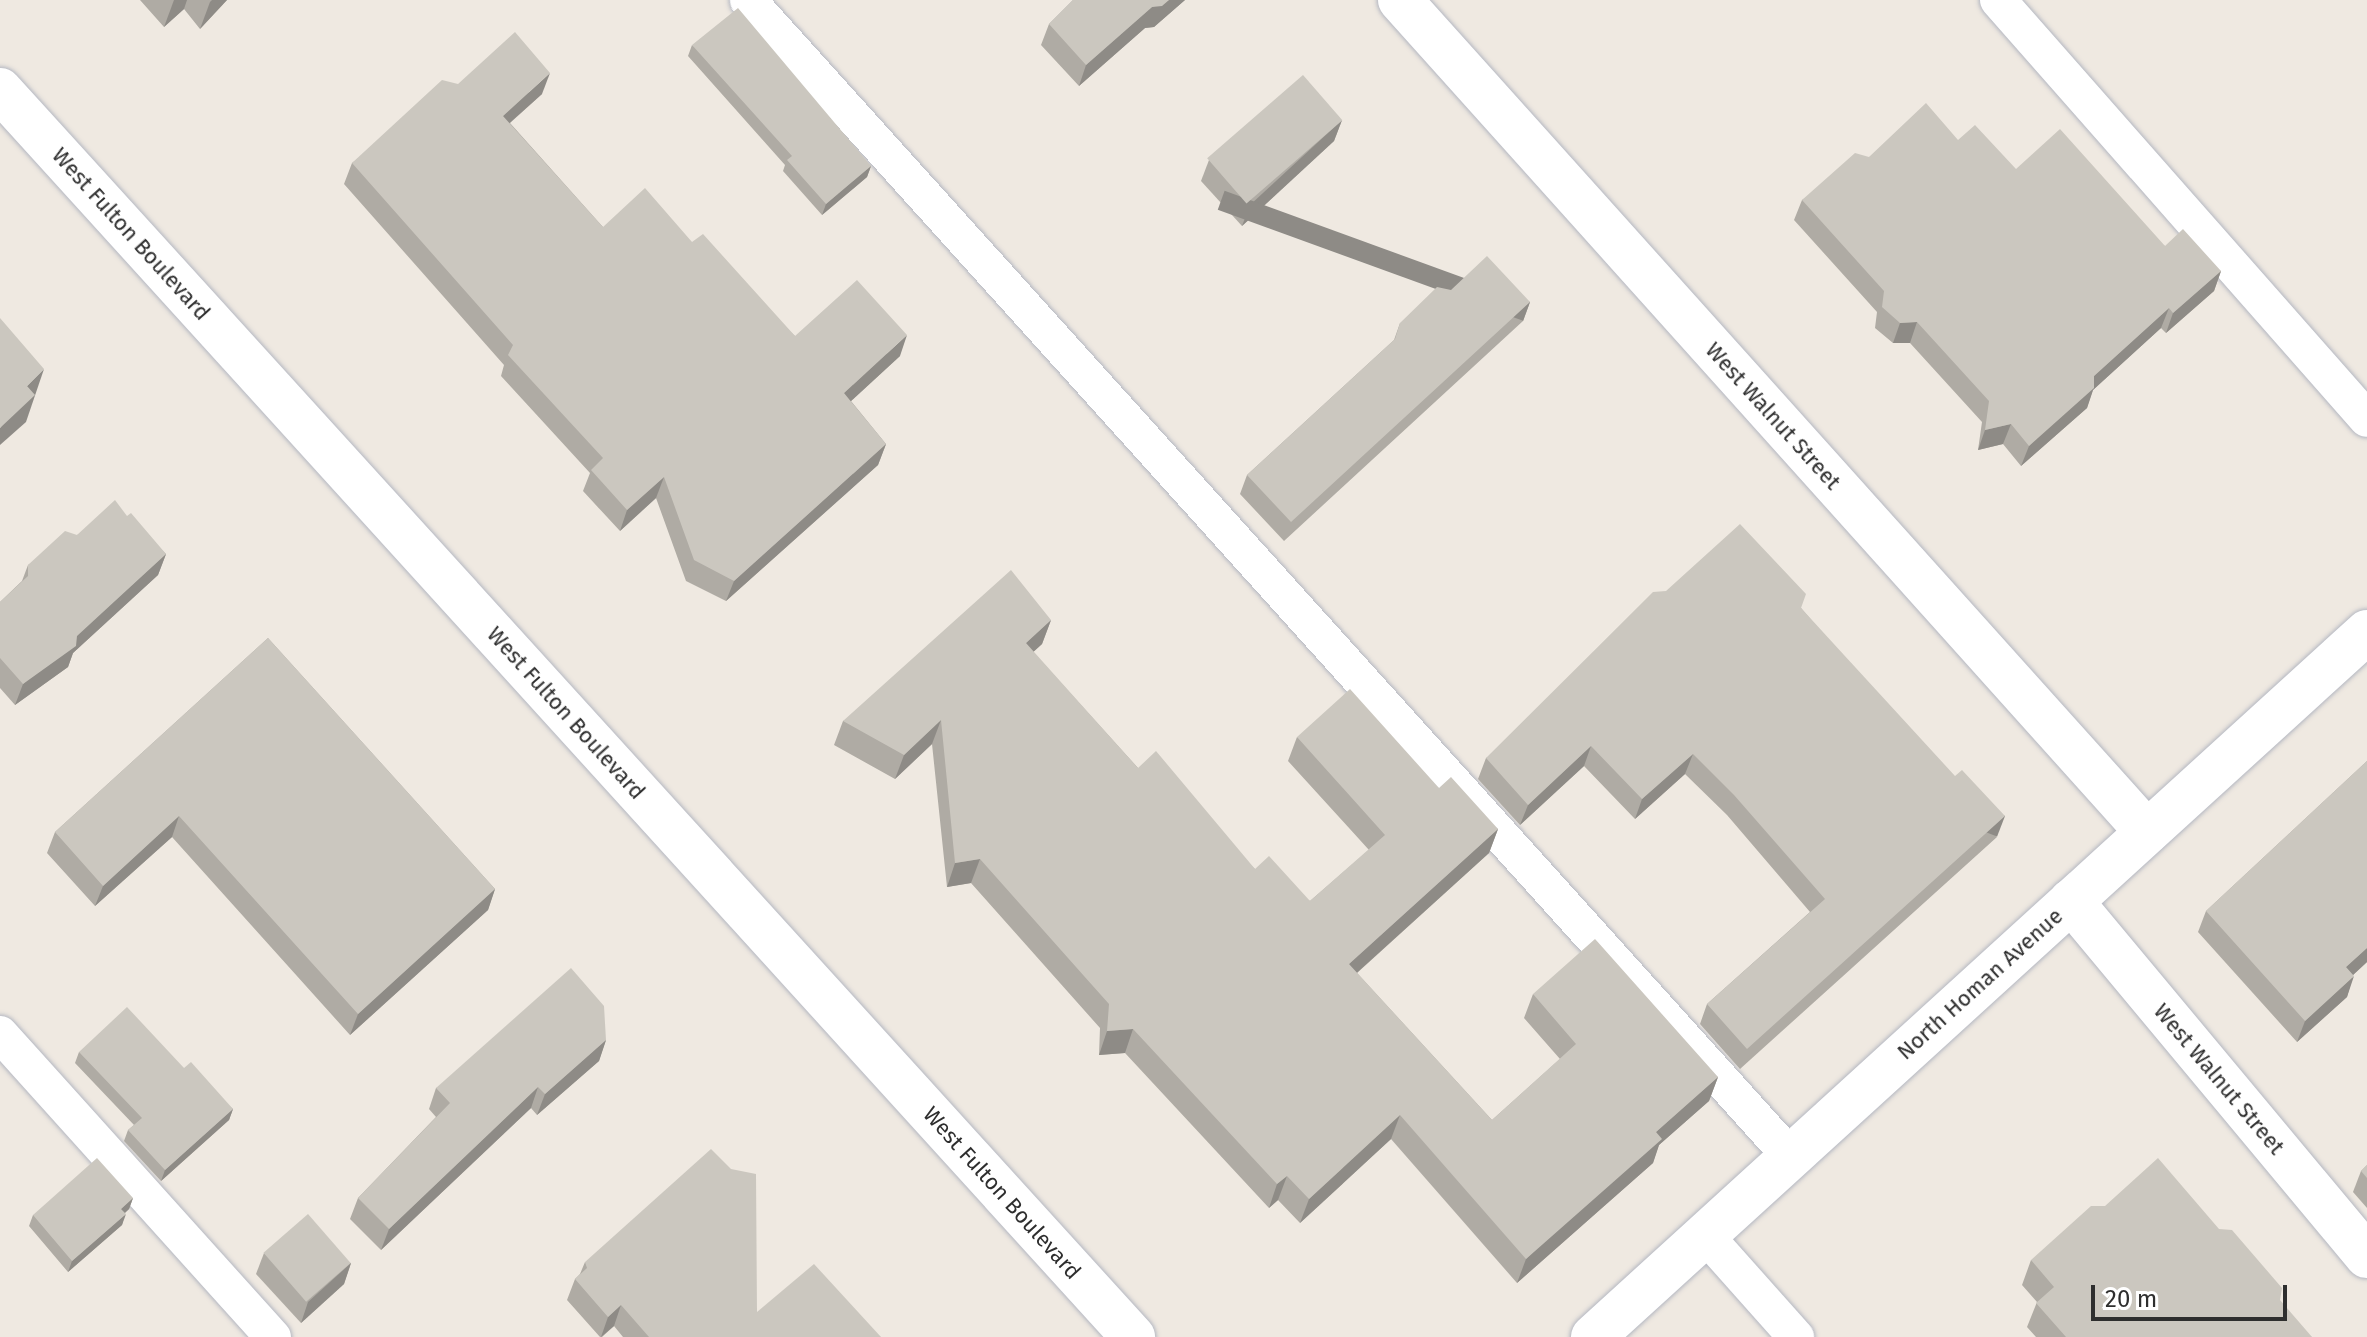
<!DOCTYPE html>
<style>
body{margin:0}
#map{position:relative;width:2367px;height:1337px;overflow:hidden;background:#efe9e1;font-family:"Fira Sans",sans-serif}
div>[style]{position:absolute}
.roads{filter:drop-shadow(0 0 2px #b4b7c1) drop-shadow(0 0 2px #b4b7c1)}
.lane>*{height:36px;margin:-18px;padding:0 18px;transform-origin:18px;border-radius:18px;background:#fff}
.street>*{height:44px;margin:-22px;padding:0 22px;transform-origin:22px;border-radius:22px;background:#fff}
.secondary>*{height:44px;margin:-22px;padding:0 22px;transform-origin:22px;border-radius:22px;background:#fff}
.wall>*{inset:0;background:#afaba4}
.shaded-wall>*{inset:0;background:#8e8b86;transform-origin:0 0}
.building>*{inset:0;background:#cbc7bf;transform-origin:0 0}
span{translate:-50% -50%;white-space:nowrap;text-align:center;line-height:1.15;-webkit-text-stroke:7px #fff;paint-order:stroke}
.street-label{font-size:22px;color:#2e2e2e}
.scale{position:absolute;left:2091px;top:1285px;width:196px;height:36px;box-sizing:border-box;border:4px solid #2e2e2e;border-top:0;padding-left:10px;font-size:24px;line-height:28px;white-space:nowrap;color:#2e2e2e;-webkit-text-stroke:6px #fff;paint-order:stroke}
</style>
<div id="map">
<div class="roads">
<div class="lane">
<div style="left:748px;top:0;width:1558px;rotate:47.97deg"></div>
<div style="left:1998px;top:0;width:558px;rotate:48.63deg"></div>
<div style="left:0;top:1034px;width:408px;rotate:48deg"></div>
<div style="left:1705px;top:1235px;width:137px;rotate:48.3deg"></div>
</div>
<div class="street">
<div style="left:1400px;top:0;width:1118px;rotate:48.08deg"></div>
<div style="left:0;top:90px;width:1685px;rotate:47.74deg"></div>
<div style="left:2071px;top:901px;width:462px;rotate:50.2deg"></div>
</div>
<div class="secondary">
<div style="left:1593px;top:1337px;width:1047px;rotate:-42.33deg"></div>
</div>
</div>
<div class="wall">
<div style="clip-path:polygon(140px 0,227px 0,200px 29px,184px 9px,164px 27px)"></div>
<div style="clip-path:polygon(1073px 0,1185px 0,1154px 27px,1145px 28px,1079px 86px,1041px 45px,1049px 24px)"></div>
<div style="clip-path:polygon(692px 45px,871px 166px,867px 177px,822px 215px,783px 171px,785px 165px,688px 56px)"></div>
<div style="clip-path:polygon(458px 84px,542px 94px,510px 123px,603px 227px,692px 242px,795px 336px,900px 356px,851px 401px,886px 444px,878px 465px,726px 601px,686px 581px,656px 498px,620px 531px,583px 491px,590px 473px,501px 376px,504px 365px,344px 184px,352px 163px)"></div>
<div style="clip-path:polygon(1342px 120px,1334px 141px,1242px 226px,1201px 181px,1209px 160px)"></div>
<div style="clip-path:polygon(1958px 140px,2165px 246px,2221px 271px,2214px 291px,2166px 333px,2161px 328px,2093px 390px,2087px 408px,2021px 466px,2003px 444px,1978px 450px,1982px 422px,1910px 343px,1893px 343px,1875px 328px,1877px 312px,1794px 220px,1802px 200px,1869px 157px)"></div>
<div style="clip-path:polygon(1530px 302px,1523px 321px,1284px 541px,1240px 494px,1247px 475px,1394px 340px,1400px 323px)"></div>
<div style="clip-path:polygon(127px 516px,166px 554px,158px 575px,73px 653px,68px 667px,15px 705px,0 688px,0 602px,22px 581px,28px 565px,77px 535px)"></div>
<div style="clip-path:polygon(1801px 608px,1997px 837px,1740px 1069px,1700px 1024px,1707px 1004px,1810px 912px,1727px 815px,1685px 774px,1635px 819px,1584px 766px,1520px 825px,1478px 779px,1486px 758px)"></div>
<div style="clip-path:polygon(1051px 620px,1042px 644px,1033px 652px,1138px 768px,1255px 869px,1310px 901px,1369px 850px,1288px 761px,1297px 737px,1439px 788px,1498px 829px,1489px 853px,1357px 973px,1492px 1120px,1560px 1059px,1524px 1018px,1533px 994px,1718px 1077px,1709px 1101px,1659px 1145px,1653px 1163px,1517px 1283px,1391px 1139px,1300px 1223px,1278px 1200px,1269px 1208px,1125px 1053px,1099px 1055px,1100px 1028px,971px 883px,947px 887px,932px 744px,895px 779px,834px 745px,843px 721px)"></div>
<div style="clip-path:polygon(268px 638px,495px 889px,488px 910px,350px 1035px,172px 837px,95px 906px,47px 853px,55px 832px)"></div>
<div style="clip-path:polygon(2367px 761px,2367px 962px,2353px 975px,2347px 997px,2297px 1042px,2198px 932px,2206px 911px)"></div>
<div style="clip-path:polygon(606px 1040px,599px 1061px,537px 1115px,531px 1108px,381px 1250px,350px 1219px,358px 1198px,436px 1117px,429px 1109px,436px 1088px)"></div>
<div style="clip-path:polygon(79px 1052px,184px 1068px,233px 1109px,229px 1120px,161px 1181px,124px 1141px,128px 1130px,134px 1125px,75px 1063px)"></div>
<div style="clip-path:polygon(2367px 1165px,2367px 1208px,2353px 1192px,2361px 1171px)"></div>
<div style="clip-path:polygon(133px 1198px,129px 1209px,125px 1213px,122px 1225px,68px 1272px,29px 1226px,33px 1215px)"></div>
<div style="clip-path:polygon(264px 1253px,351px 1263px,344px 1284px,301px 1323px,256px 1274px)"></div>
<div style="clip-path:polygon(2031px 1260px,2312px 1337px,2036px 1337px,2027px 1327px,2037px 1302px,2022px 1285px)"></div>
<div style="clip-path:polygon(585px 1262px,757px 1312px,881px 1337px,623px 1337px,614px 1326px,602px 1337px,600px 1337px,567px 1300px,575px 1279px,580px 1274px)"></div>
</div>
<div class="shaded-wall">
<div style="clip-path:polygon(174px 0,187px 0,184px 9px,164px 27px)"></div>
<div style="clip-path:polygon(212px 0,227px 0,200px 29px,210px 2px)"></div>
<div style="clip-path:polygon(1169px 0,1185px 0,1154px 27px,1145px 28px,1079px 86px,1086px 65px,1152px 7px)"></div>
<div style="clip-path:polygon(550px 73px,542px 94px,495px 136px,503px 116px)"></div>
<div style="clip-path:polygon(1342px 120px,1334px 141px,1242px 226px,1250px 205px)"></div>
<div style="clip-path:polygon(871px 166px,867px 177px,822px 215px,826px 204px)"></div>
<div style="clip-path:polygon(2221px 271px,2214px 291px,2166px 333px,2173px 313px)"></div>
<div style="left:1530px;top:302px;width:20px;height:325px;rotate:110deg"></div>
<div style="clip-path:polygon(2169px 308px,2161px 328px,2093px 390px,2087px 408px,2021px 466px,2029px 446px,2094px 376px)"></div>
<div style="clip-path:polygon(1917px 322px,1910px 343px,1893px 343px,1900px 323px)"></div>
<div style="clip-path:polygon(907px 335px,900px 356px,837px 414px,844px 393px)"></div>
<div style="clip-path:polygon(44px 369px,26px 422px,0 445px,0 428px,27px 386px)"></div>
<div style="clip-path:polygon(2011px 424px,2003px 444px,1978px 450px,1985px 430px)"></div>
<div style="clip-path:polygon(886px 444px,878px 465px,726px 601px,734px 581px)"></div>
<div style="clip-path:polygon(664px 477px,656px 498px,620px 531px,627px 510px)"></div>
<div style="clip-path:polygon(166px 554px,158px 575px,73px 653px,68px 667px,15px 705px,23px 684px)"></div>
<div style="clip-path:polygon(1051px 620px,1042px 644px,1017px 667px,1026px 643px)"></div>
<div style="clip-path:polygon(941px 720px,932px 744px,895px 779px,904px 755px)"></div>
<div style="clip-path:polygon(1591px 746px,1584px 766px,1520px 825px,1528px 805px)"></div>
<div style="clip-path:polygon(1693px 754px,1685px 774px,1635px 819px,1642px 799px)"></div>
<div style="clip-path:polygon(179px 816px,172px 837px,95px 906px,103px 886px)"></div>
<div style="left:2005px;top:816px;width:22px;height:348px;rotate:111deg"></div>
<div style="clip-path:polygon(1498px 829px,1489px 853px,1340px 988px,1349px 964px)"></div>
<div style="clip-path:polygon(980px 859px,971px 883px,947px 887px,955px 863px)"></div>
<div style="clip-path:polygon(495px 889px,488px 910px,350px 1035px,358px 1014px)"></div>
<div style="clip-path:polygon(2367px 948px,2367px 962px,2339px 988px,2346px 967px)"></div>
<div style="clip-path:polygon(2354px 976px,2347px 997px,2297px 1042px,2305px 1021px)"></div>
<div style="clip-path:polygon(1133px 1029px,1125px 1053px,1099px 1055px,1107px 1031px)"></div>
<div style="clip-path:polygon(606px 1040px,599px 1061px,537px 1115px,545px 1094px)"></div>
<div style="clip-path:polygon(1718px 1077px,1709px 1101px,1659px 1145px,1653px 1163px,1517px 1283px,1526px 1259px,1656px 1132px)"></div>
<div style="clip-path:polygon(538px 1087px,531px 1108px,381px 1250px,389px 1229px)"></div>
<div style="clip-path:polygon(233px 1109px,229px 1120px,161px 1181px,165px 1170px)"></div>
<div style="clip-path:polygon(1400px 1115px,1391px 1139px,1300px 1223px,1309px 1199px)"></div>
<div style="clip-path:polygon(1287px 1176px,1278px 1200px,1269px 1208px,1277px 1184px)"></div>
<div style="clip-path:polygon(133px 1198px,129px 1209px,117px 1220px,121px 1209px)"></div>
<div style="clip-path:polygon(126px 1214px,122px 1225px,68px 1272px,72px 1261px)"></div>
<div style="clip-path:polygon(351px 1263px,344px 1284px,301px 1323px,308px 1302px)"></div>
<div style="clip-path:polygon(621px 1305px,614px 1326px,601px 1337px,608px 1317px)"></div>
</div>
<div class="building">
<div style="clip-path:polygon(1073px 0,1169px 0,1162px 6px,1152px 7px,1086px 65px,1049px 24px)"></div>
<div style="clip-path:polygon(738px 8px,871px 166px,826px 204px,787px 160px,792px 156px,692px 45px)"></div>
<div style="clip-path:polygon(515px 32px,550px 73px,503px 116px,603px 227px,645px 188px,692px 242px,703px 234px,795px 336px,857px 280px,907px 335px,844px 393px,886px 444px,734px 581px,694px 560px,664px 477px,627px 510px,591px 470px,603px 458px,508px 355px,513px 345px,352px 163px,442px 80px,458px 84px)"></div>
<div style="left:1303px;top:75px;width:60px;height:127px;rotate:49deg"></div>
<div style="clip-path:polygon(1926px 103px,1958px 140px,1975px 125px,2016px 169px,2060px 129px,2165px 246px,2183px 229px,2221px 271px,2173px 313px,2169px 308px,2094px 376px,2094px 388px,2029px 446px,2011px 424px,1985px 430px,1989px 401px,1917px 322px,1900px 323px,1882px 307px,1884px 291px,1802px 200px,1855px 153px,1869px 157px)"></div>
<div style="clip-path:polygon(1487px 256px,1530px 302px,1291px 522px,1247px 475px,1395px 339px,1400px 323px,1437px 287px,1451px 290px)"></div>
<div style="clip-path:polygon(0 318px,44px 369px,27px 386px,35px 395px,0 428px)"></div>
<div style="clip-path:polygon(115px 500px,127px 516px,131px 513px,166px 554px,77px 636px,76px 646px,23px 684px,0 658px,0 602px,28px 576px,28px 565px,65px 531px,77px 535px)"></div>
<div style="clip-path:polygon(1740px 524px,1806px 594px,1801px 608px,1955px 776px,1962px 770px,2005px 816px,1747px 1049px,1707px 1004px,1825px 899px,1734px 795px,1693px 754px,1642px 799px,1591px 746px,1528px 805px,1486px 758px,1653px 592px,1666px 591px)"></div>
<div style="clip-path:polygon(1011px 570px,1051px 620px,1026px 643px,1138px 768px,1156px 751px,1255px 869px,1269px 856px,1310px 901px,1385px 835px,1297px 737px,1350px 689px,1439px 788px,1451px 777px,1498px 829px,1349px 964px,1492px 1120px,1576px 1044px,1533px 994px,1595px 939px,1718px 1077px,1656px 1132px,1662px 1139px,1526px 1259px,1400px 1115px,1309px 1199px,1287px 1176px,1277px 1184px,1133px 1029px,1107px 1031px,1109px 1004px,980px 859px,955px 863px,941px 720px,904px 755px,843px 721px)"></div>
<div style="clip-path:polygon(268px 638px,495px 889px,358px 1014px,179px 816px,103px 886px,55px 832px)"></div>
<div style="clip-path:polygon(2367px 761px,2367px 948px,2346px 967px,2354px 976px,2305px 1021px,2206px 911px)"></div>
<div style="clip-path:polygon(571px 968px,604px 1006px,606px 1040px,545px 1094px,538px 1087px,389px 1229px,358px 1198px,450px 1103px,436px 1088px)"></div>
<div style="clip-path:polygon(127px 1007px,184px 1068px,191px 1062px,233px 1109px,165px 1170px,128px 1130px,142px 1118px,79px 1052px)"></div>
<div style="clip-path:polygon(711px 1149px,731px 1169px,756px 1174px,757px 1312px,814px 1264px,881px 1337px,649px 1337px,621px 1305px,608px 1317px,575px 1279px,587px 1268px,585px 1262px)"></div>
<div style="clip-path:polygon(97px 1158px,133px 1198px,121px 1209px,126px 1214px,72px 1261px,33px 1215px)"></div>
<div style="clip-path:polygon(2158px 1158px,2219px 1229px,2232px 1230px,2282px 1288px,2280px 1300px,2312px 1337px,2066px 1337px,2036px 1303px,2054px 1287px,2031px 1260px,2091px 1206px,2105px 1206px)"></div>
<div style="clip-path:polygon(2367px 1165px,2367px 1178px,2361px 1171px)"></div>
<div style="left:308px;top:1214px;width:65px;height:59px;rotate:49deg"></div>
</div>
<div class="street-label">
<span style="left:131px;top:234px;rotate:48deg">West Fulton Boulevard</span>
<span style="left:1773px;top:416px;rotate:48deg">West Walnut Street</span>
<span style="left:566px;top:713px;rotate:48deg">West Fulton Boulevard</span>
<span style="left:1980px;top:984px;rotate:-42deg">North Homan Avenue</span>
<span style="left:2219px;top:1079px;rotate:50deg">West Walnut Street</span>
<span style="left:1002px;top:1193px;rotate:48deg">West Fulton Boulevard</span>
</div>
<div class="scale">20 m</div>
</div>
